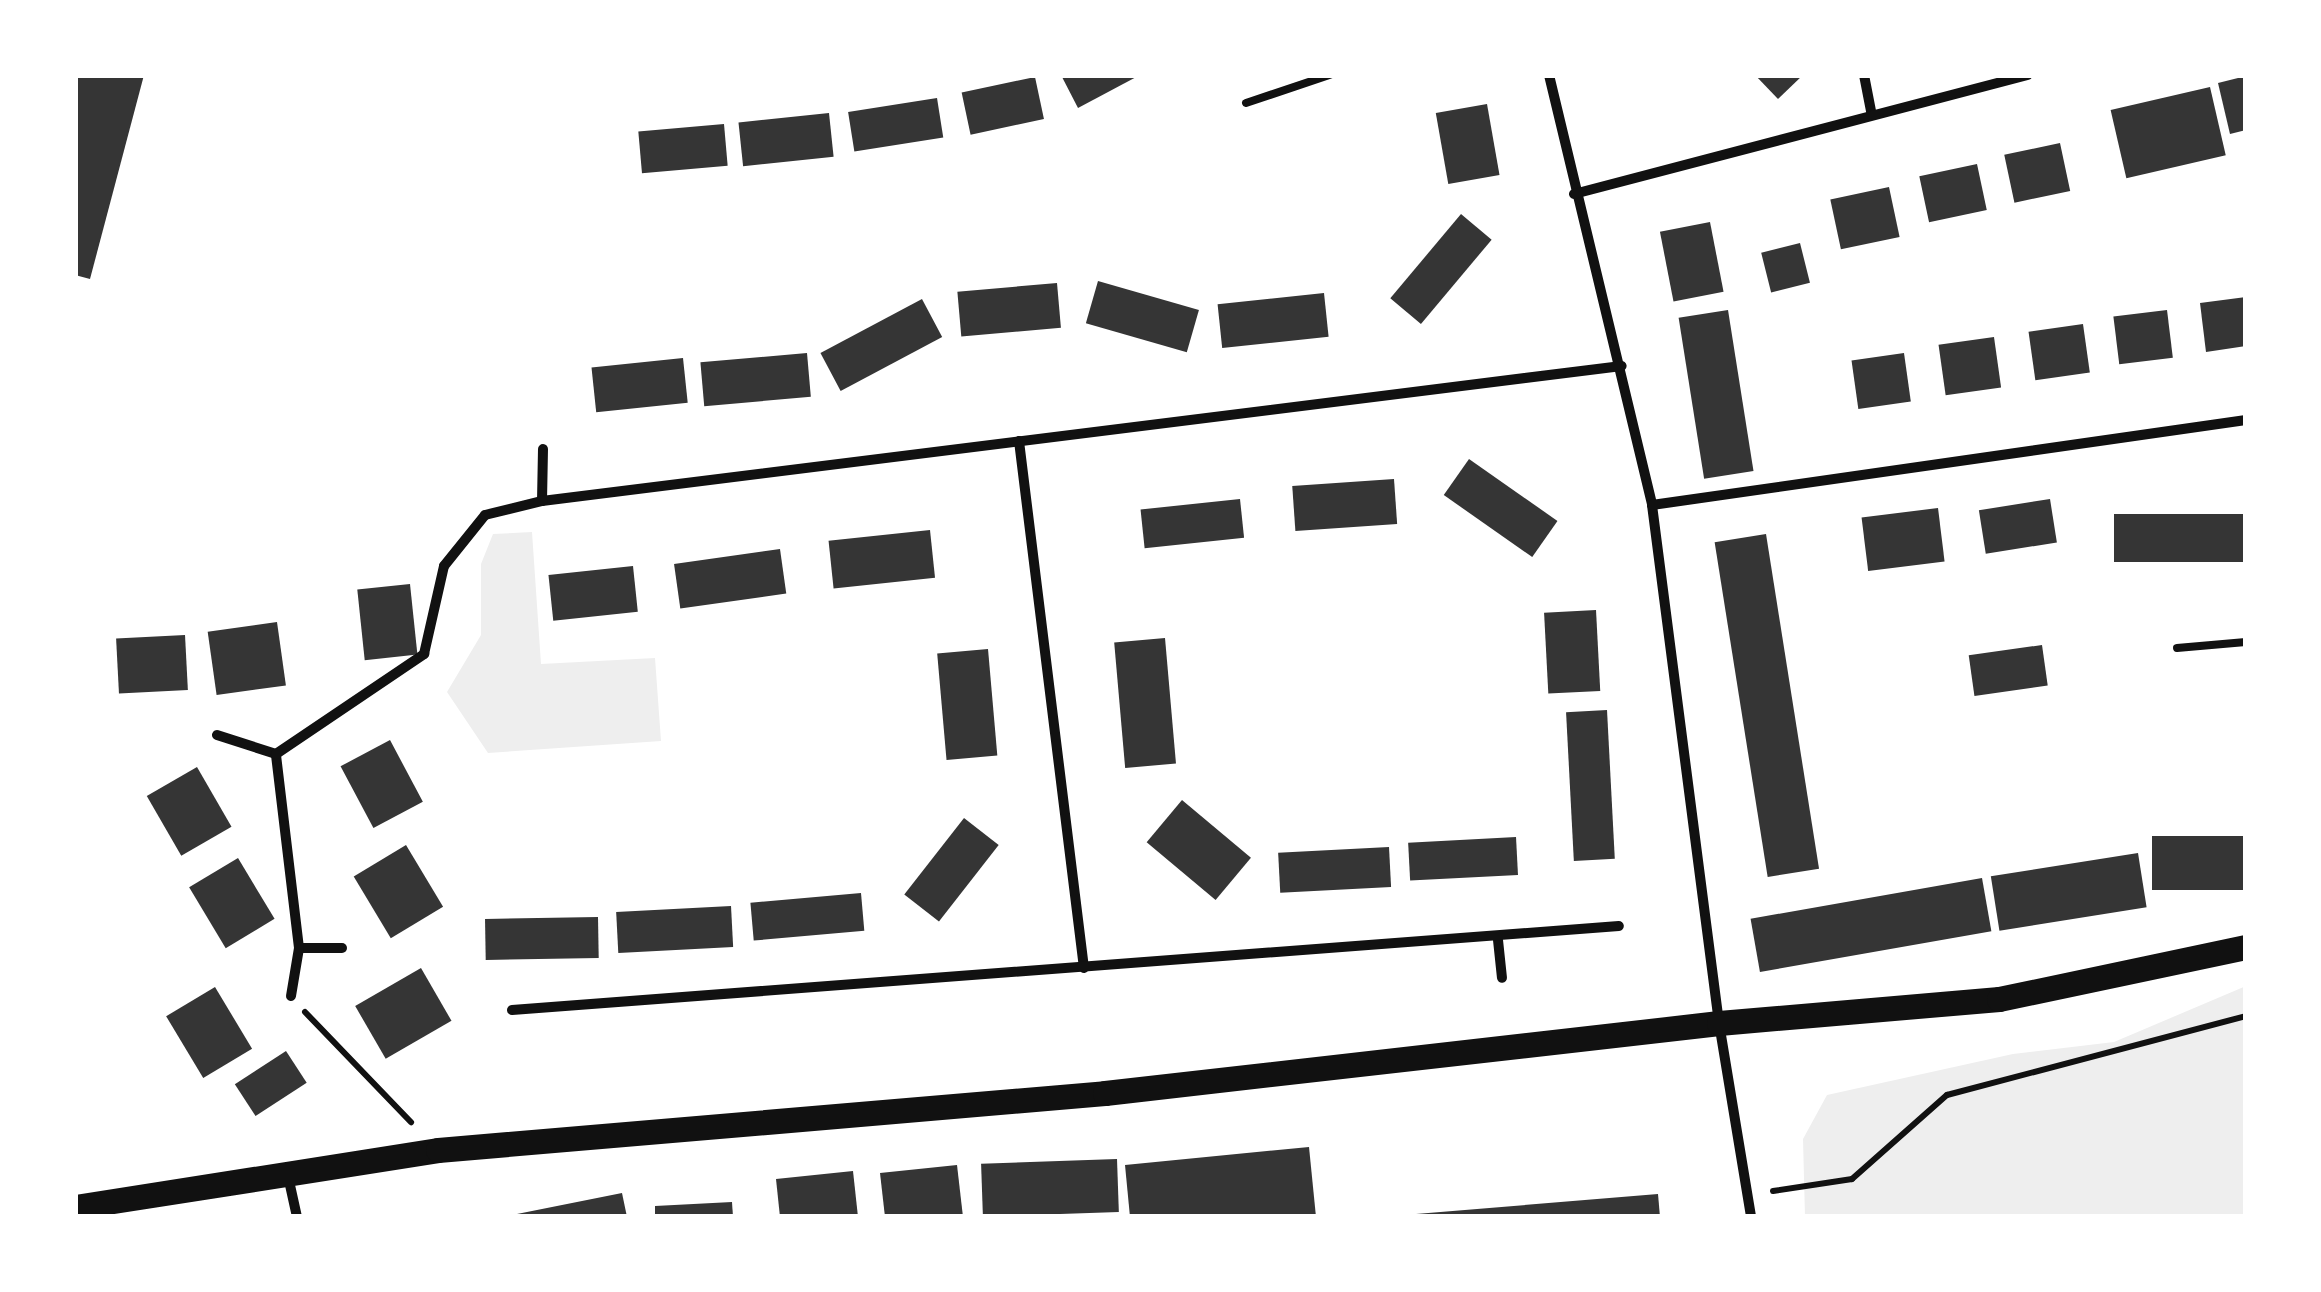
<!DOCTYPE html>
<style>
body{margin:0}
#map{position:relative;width:2321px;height:1292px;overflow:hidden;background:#fff;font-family:Mulish,sans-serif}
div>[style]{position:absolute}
.green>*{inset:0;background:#eee}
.building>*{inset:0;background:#353535;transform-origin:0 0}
.path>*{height:6px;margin:-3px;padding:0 3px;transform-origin:3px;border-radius:3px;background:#111}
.service>*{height:8px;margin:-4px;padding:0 4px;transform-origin:4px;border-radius:4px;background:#111}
.minor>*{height:10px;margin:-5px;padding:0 5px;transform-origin:5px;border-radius:5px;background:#111}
.primary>*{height:25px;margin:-12.5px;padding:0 12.5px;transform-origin:12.5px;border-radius:12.5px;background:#111}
span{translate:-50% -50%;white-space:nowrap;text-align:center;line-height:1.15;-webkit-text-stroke:10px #fff;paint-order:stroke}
.frame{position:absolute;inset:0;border:78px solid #fff;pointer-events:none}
</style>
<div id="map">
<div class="green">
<div style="clip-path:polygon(532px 532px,541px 664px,655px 658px,661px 741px,488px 753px,447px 692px,481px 635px,481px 564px,493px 534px)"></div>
<div style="clip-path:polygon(2246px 986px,2246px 1217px,1805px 1217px,1803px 1139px,1827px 1095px,2013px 1054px,2114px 1042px)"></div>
</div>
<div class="building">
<div style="clip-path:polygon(75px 75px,144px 75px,90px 279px,75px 275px)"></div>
<div style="clip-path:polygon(1061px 75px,1140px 75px,1078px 108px)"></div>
<div style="clip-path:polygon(1755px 75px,1803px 75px,1778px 99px)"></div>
<div style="clip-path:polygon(2246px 76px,2246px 130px,2230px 134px,2218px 83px)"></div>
<div style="left:1035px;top:77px;width:43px;height:75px;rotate:78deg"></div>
<div style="left:2210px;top:87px;width:70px;height:102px;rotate:77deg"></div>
<div style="left:937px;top:98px;width:40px;height:90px;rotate:81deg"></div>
<div style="left:1487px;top:104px;width:72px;height:52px;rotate:80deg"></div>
<div style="left:829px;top:113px;width:44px;height:91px;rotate:84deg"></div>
<div style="left:724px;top:124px;width:42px;height:86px;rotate:85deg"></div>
<div style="left:2060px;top:143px;width:49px;height:57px;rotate:78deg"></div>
<div style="left:1977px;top:164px;width:47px;height:59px;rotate:78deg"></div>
<div style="left:1889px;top:187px;width:51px;height:60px;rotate:78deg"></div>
<div style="left:1461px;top:214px;width:40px;height:110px;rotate:40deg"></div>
<div style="left:1710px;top:222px;width:71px;height:51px;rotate:79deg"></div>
<div style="left:1800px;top:243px;width:41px;height:40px;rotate:76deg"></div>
<div style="left:1098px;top:281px;width:105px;height:44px;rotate:16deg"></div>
<div style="left:1057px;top:283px;width:45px;height:100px;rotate:85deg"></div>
<div style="left:1324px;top:293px;width:44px;height:107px;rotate:84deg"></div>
<div style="clip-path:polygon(2246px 297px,2246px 346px,2206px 352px,2200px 303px)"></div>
<div style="left:922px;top:299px;width:43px;height:115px;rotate:62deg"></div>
<div style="left:1728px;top:310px;width:163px;height:50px;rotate:81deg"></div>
<div style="left:2167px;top:310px;width:48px;height:54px;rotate:83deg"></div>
<div style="left:2083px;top:324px;width:49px;height:55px;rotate:82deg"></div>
<div style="left:1994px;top:337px;width:51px;height:56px;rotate:82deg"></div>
<div style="left:807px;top:353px;width:44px;height:107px;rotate:85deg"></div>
<div style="left:1904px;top:353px;width:49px;height:53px;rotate:82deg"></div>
<div style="left:683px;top:358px;width:45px;height:92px;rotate:84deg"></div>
<div style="left:1469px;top:459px;width:108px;height:44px;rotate:35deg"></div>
<div style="left:1394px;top:479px;width:45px;height:102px;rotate:86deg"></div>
<div style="left:1240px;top:499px;width:39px;height:100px;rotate:84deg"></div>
<div style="left:2050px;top:499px;width:44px;height:72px;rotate:81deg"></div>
<div style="left:1938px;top:508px;width:54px;height:77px;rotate:83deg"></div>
<div style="left:2246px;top:514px;width:48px;height:132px;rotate:90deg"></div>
<div style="left:930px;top:530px;width:48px;height:102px;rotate:84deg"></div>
<div style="left:1766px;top:534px;width:339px;height:52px;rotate:81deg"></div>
<div style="left:780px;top:549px;width:45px;height:107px;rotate:82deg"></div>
<div style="left:633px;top:566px;width:46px;height:85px;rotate:84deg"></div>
<div style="left:410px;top:584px;width:71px;height:53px;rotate:84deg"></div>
<div style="left:1596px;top:610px;width:81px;height:52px;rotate:87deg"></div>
<div style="left:277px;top:622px;width:64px;height:70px;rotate:82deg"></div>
<div style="left:185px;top:635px;width:55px;height:69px;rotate:87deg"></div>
<div style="left:1165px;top:638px;width:126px;height:51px;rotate:85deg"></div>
<div style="left:2042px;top:645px;width:41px;height:74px;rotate:82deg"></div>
<div style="left:988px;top:649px;width:107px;height:51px;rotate:85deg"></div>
<div style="left:1607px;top:710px;width:149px;height:41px;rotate:87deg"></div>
<div style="left:390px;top:740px;width:70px;height:56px;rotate:62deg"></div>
<div style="left:197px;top:767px;width:69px;height:58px;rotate:60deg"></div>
<div style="left:1182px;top:800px;width:90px;height:55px;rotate:40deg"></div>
<div style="left:964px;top:818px;width:44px;height:97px;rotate:38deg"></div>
<div style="left:2246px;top:836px;width:54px;height:94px;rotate:90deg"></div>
<div style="left:1516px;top:837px;width:38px;height:108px;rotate:87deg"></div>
<div style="left:406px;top:845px;width:72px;height:61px;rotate:59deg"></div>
<div style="left:1389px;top:847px;width:40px;height:111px;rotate:87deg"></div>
<div style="left:2138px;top:853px;width:55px;height:149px;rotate:81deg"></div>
<div style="left:238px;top:858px;width:71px;height:57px;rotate:59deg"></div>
<div style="left:1982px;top:878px;width:54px;height:235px;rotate:80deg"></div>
<div style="left:861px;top:893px;width:38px;height:111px;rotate:85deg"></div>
<div style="left:731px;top:906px;width:41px;height:115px;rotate:87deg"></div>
<div style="left:598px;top:917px;width:41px;height:113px;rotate:89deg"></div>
<div style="left:421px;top:968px;width:61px;height:76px;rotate:60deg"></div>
<div style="left:215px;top:987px;width:72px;height:57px;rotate:59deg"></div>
<div style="left:286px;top:1051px;width:38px;height:61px;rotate:57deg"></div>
<div style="clip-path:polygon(1309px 1147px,1316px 1217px,1130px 1217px,1125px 1165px)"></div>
<div style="left:1117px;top:1159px;width:53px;height:136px;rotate:88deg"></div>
<div style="clip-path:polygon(957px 1165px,963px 1217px,885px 1217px,880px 1173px)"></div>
<div style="clip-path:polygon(853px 1171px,858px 1217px,780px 1217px,776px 1179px)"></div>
<div style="clip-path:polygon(622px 1193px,627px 1217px,518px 1217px,517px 1214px)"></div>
<div style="clip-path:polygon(1658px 1194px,1660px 1217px,1416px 1217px,1416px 1214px)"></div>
<div style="clip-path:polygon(732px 1202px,733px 1217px,655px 1217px,655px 1206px)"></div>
</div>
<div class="path">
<div style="left:305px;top:1012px;width:153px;rotate:46.1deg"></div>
<div style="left:1773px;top:1191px;width:80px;rotate:-8.6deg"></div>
<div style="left:1852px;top:1179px;width:127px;rotate:-41.5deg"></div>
<div style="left:1947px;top:1095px;width:309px;rotate:-14.8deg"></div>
</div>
<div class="service">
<div style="left:1246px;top:103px;width:88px;rotate:-18.6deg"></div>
<div style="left:2177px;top:648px;width:69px;rotate:-5deg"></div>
</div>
<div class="minor">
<div style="left:1549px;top:75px;width:442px;rotate:76.5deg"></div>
<div style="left:1652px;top:505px;width:522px;rotate:82.63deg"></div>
<div style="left:1719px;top:1023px;width:197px;rotate:80.6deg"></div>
<div style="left:1864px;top:75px;width:38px;rotate:79deg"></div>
<div style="left:1574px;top:194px;width:469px;rotate:-14.7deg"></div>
<div style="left:1019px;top:441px;width:531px;rotate:82.97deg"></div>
<div style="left:543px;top:449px;width:52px;rotate:91.1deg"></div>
<div style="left:542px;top:501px;width:1088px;rotate:-7.13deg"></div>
<div style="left:1652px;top:505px;width:600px;rotate:-8.14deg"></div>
<div style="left:217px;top:735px;width:62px;rotate:17.9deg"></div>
<div style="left:1498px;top:940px;width:38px;rotate:84deg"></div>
<div style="left:299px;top:948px;width:43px"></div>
<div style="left:291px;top:996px;width:49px;rotate:-80.5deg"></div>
<div style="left:299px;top:948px;width:195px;rotate:-96.8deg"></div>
<div style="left:276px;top:754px;width:179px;rotate:-34deg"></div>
<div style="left:424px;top:654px;width:90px;rotate:-77.2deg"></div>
<div style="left:444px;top:566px;width:65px;rotate:-51.2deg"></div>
<div style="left:485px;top:515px;width:59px;rotate:-13.8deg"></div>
<div style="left:512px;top:1010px;width:1110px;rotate:-4.34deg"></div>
<div style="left:288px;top:1176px;width:42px;rotate:77.6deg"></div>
</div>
<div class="primary">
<div style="left:75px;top:1207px;width:367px;rotate:-8.9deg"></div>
<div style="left:438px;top:1150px;width:669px;rotate:-4.88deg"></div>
<div style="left:1105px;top:1093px;width:618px;rotate:-6.5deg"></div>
<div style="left:1719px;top:1023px;width:281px;rotate:-4.9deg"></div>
<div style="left:1999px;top:999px;width:252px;rotate:-11.9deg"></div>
</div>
<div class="frame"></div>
</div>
